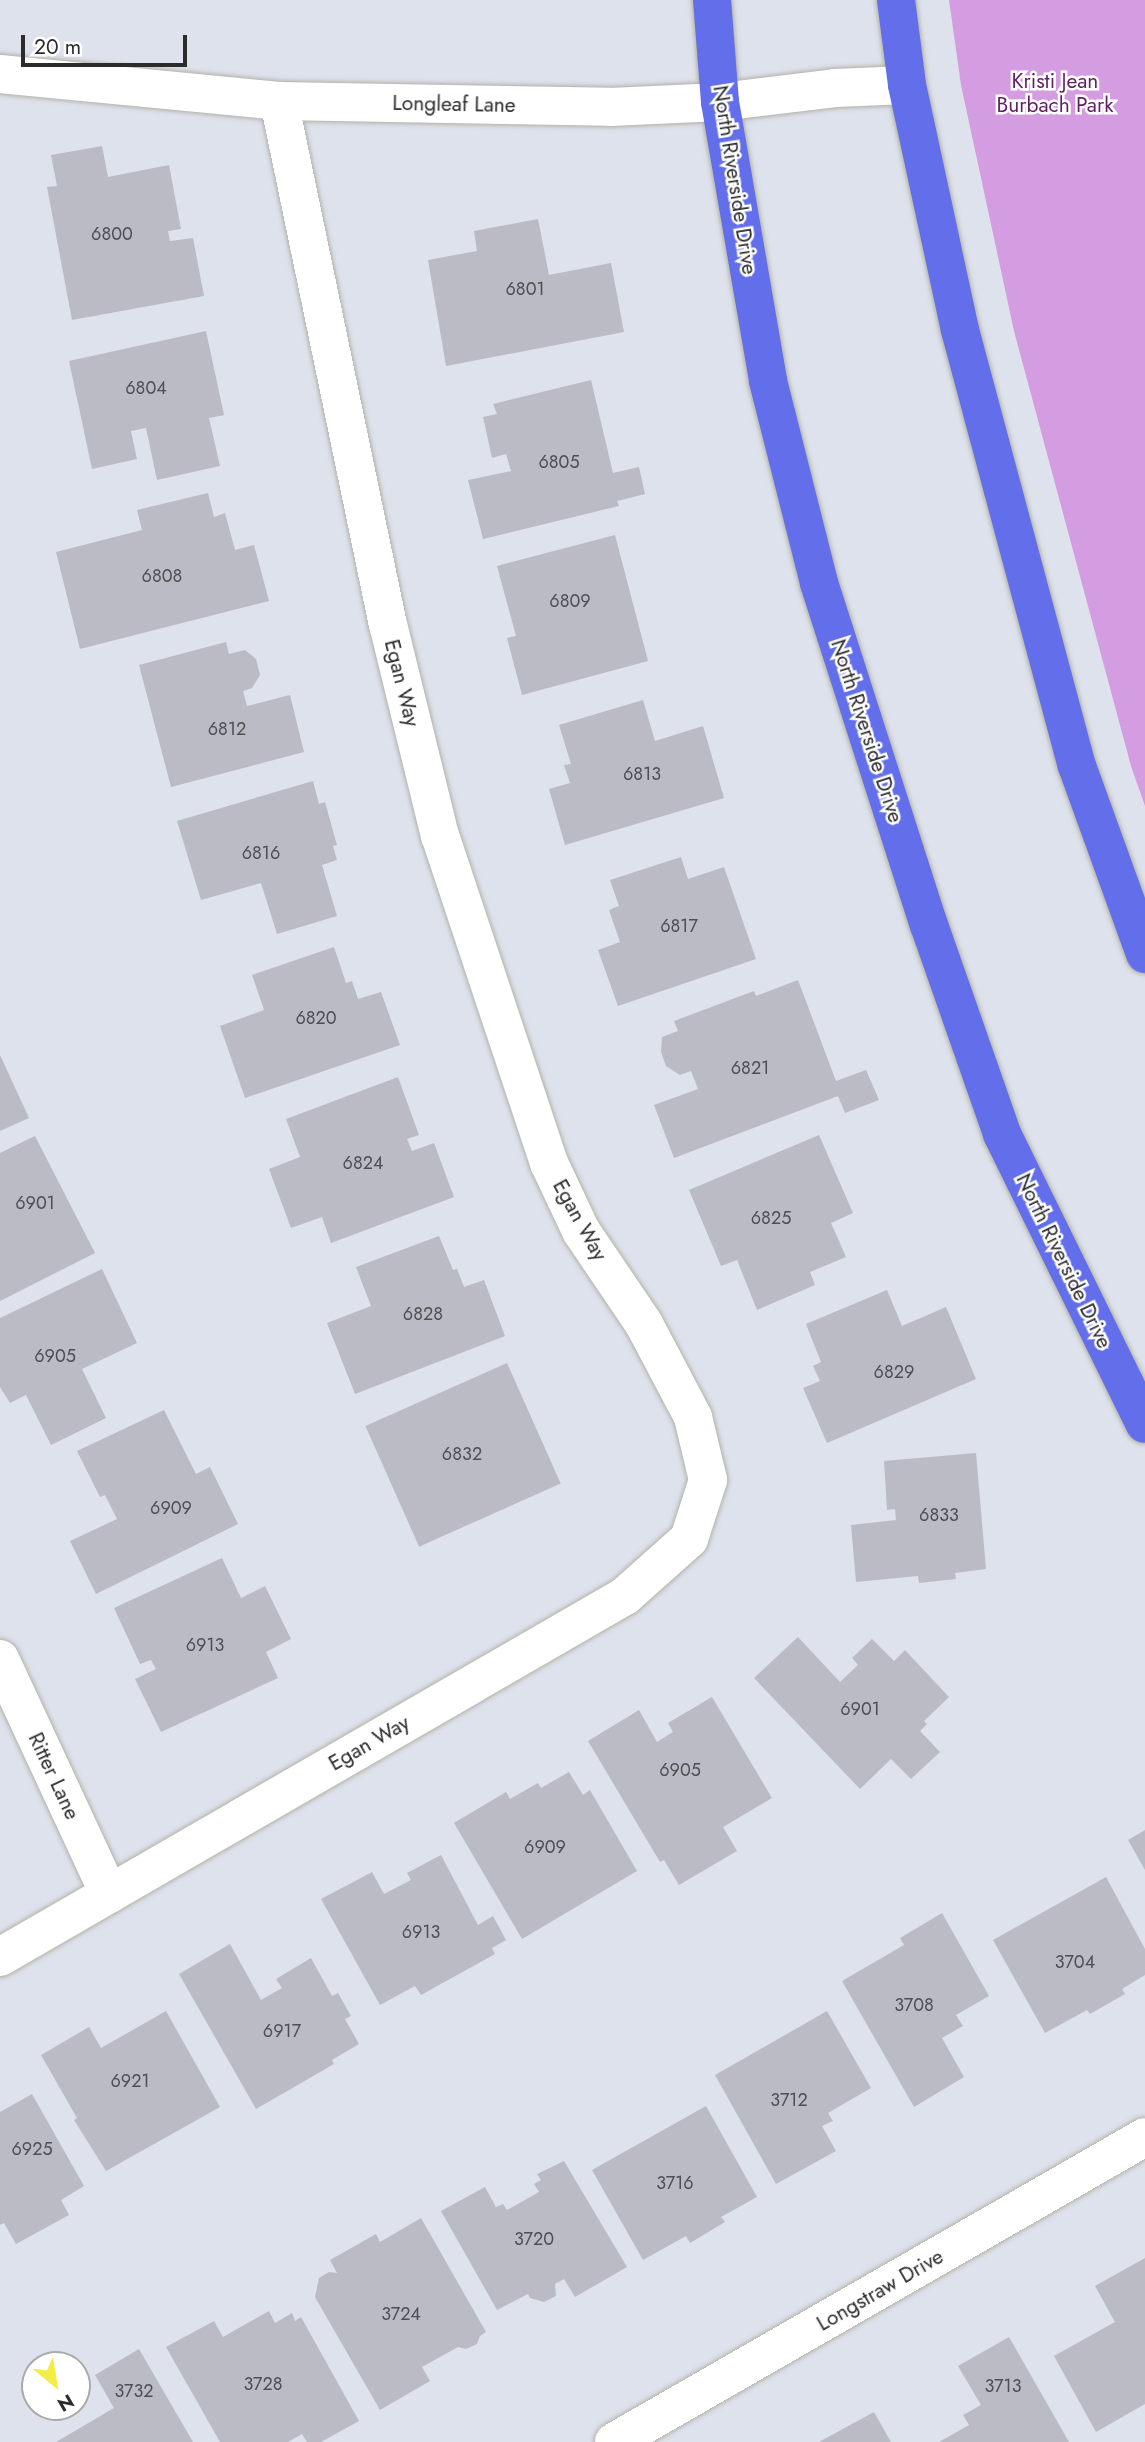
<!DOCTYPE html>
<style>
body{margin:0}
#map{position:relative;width:1145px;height:2442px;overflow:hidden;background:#dde2ec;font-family:Jost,sans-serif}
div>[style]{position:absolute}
.green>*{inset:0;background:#d49ce1}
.building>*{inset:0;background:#babbc5;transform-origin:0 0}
.roads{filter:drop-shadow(0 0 2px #b3b2a7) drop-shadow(0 0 2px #b3b2a7)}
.minor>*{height:38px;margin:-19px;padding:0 19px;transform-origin:19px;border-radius:19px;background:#fff}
.major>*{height:38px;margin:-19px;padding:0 19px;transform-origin:19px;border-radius:19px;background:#636eeb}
span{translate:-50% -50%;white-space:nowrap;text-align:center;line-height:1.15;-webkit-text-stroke:5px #fff;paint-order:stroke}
.number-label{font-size:18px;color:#4f4f52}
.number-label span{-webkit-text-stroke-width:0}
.park-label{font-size:21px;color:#621d66}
.street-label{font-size:21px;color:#2b2b2b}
.north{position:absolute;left:21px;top:2351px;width:70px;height:70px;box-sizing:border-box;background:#fff;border:2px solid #aaa;border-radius:50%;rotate:150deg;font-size:19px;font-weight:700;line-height:28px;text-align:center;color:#2b2b2b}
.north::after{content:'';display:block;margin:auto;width:24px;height:32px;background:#f3ed44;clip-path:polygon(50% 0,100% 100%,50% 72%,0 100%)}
.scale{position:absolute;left:21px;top:35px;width:166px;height:32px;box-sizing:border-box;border:4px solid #2b2b2b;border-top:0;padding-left:9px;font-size:21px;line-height:24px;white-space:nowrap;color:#2b2b2b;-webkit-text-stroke:5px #fff;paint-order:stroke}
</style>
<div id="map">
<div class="green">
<div style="clip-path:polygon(949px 0,1145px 0,1145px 806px,1131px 766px,1014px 331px,961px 85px)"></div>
</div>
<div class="building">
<div style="clip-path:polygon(102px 146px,108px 177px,169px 165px,181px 229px,168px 231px,170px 241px,193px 238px,204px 296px,72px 320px,47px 187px,57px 186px,51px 155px)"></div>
<div style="clip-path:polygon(538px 219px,549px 275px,611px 263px,624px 332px,446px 366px,428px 260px,477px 251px,474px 231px)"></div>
<div style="clip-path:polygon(206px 331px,224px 415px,209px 418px,220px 466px,157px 480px,146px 428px,131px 431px,137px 459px,92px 469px,69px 361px)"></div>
<div style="clip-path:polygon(591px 380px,613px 473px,639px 467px,645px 494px,617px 501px,619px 506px,483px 539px,468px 480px,511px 471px,506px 454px,492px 458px,483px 417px,497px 414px,493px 404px)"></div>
<div style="clip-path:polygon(208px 493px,214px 517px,225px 513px,235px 550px,254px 545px,269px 601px,80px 649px,56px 552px,142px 530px,137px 510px)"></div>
<div style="clip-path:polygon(615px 535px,648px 661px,522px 695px,507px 638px,516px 636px,497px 566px)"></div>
<div style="clip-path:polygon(226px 642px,229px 654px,245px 650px,256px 659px,260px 675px,252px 688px,243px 691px,247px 706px,290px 695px,304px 752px,171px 787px,139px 665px)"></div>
<div style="clip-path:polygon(643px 700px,655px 741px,703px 726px,724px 798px,565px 845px,549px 789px,570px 783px,564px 765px,571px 764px,559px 725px)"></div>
<div style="clip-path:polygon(313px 781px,319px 804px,325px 802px,337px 845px,333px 846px,337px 860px,322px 865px,337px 916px,277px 934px,261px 883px,201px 900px,177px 821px)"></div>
<div style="clip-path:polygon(681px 857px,688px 879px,724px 867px,756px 959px,618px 1006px,598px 950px,620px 942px,609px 910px,619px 906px,610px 880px)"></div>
<div style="clip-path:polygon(334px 947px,346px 983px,352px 981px,358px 999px,381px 992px,400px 1045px,245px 1098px,220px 1026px,264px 1010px,252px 975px)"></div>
<div style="clip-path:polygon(798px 980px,836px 1081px,866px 1070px,879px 1100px,845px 1113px,838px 1096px,674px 1158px,654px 1105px,698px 1089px,691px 1071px,680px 1075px,666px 1066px,661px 1052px,662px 1037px,678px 1031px,674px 1021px,754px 991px,756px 996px)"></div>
<div style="clip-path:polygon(0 1055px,29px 1118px,0 1131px)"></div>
<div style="clip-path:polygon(398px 1077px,419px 1135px,407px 1139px,412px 1151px,434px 1143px,454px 1197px,331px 1243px,322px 1217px,291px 1228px,269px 1169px,300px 1157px,286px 1119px)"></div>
<div style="clip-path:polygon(819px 1135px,853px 1213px,831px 1223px,846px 1257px,810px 1272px,815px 1285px,757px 1310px,737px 1260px,721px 1266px,689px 1190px)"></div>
<div style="clip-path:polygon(35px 1136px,95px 1253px,0 1301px,0 1153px)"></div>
<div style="clip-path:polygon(439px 1236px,453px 1270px,457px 1269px,464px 1287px,484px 1280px,505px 1336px,355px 1394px,327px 1323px,371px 1306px,356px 1267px)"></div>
<div style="clip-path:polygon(102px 1269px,137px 1343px,82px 1369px,106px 1418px,51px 1445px,26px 1395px,10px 1403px,0 1387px,0 1318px)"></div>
<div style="clip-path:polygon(887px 1290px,902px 1326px,946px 1307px,976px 1379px,827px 1443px,803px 1388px,820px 1381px,813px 1366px,821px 1362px,806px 1324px)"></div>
<div style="left:507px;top:1363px;width:132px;height:155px;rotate:66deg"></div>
<div style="clip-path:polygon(164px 1410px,196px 1474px,210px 1467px,238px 1524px,96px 1594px,70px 1541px,117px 1519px,105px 1495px,100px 1497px,77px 1451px)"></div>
<div style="clip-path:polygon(976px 1453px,986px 1569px,955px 1573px,956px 1579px,919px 1583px,918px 1576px,856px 1582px,851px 1525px,896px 1520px,895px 1509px,887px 1510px,884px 1461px)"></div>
<div style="clip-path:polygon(222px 1558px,241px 1598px,265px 1586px,291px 1639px,266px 1652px,278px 1678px,161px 1732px,135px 1679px,156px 1669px,151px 1660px,140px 1664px,114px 1608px)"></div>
<div style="clip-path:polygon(798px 1637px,840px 1682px,858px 1665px,852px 1658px,872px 1639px,894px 1661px,905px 1650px,949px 1697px,924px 1721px,927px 1724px,920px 1731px,940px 1752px,911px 1779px,891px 1759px,860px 1789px,754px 1678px)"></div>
<div style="clip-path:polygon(712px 1697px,772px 1798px,723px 1827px,737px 1851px,679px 1885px,664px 1860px,660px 1862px,588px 1741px,639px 1710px,657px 1742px,673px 1732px,668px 1723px)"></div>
<div style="clip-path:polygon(569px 1772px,583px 1795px,590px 1790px,637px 1871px,522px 1939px,454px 1823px,506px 1792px,510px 1799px,538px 1783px,541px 1788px)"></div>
<div style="clip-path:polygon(1145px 1830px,1145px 1870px,1128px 1840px)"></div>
<div style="clip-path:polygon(441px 1855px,478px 1925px,493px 1916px,506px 1940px,492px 1948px,495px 1954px,421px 1995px,415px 1986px,380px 2005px,321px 1899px,372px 1872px,384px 1894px,411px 1880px,407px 1873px)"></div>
<div style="clip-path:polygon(1106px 1877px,1145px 1949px,1145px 1975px,1122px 1989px,1125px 1994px,1090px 2014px,1087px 2010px,1045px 2033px,993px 1940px)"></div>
<div style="clip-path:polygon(942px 1913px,989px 1996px,956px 2015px,963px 2026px,942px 2038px,964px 2077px,914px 2107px,842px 1981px,904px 1945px,900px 1938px)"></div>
<div style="clip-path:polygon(230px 1944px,261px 2000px,282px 1988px,276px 1979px,311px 1958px,332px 1996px,338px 1993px,351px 2016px,345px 2019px,359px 2044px,332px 2060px,334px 2064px,256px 2109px,179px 1974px)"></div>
<div style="clip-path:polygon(166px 2011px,220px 2107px,106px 2171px,74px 2120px,77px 2118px,41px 2055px,89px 2027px,101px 2048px)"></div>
<div style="clip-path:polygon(827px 2011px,871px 2088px,828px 2113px,833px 2121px,822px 2126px,836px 2151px,776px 2184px,715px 2075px)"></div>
<div style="clip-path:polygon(32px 2094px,84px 2186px,61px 2200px,69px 2215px,16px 2244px,4px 2223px,0 2225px,0 2112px)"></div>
<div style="clip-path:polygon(706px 2106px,757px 2197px,721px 2217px,725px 2222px,690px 2243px,686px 2236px,643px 2260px,592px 2170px)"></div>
<div style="clip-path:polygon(564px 2161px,627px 2267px,575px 2297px,564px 2279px,555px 2284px,556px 2296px,544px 2302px,530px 2298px,528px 2294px,497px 2310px,441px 2211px,485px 2187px,496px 2207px,503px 2204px,507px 2210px,539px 2192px,534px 2184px,541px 2180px,537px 2174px)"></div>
<div style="clip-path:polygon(421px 2218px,486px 2332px,480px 2336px,477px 2344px,466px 2349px,458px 2347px,422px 2367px,430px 2381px,380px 2410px,315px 2297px,319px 2278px,329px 2272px,337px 2273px,330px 2260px,376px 2234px,380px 2242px)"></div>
<div style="clip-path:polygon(1145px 2258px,1145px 2404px,1096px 2432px,1054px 2356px,1115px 2322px,1095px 2286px)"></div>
<div style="clip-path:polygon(269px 2311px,275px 2323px,292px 2313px,295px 2321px,301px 2317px,359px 2421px,321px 2442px,307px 2442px,302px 2434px,288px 2442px,220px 2442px,166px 2347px,214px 2321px,223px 2337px)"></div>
<div style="clip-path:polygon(1009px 2337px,1069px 2442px,939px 2442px,969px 2425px,963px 2415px,981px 2405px,958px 2366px)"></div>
<div style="clip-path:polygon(139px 2349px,193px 2442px,56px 2442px,114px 2408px,95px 2375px)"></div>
<div style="clip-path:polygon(874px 2412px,891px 2442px,819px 2442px)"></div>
</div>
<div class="roads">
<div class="minor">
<div style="left:0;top:74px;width:280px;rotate:5.5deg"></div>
<div style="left:279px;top:101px;width:331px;rotate:1deg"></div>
<div style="left:610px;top:107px;width:110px;rotate:-2.6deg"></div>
<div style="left:720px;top:102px;width:116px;rotate:-6.9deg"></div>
<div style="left:835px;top:88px;width:72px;rotate:-2.4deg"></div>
<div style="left:0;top:1659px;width:259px;rotate:65.1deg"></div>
<div style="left:0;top:1957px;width:722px;rotate:-30.01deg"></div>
<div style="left:625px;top:1596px;width:86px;rotate:-41.7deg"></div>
<div style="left:689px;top:1539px;width:62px;rotate:-72.1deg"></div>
<div style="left:708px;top:1480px;width:65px;rotate:-103.4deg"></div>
<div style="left:693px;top:1417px;width:105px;rotate:-117.8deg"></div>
<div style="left:644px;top:1324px;width:112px;rotate:-124.1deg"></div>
<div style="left:581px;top:1231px;width:75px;rotate:-115.2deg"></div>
<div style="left:549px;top:1163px;width:345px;rotate:-108.4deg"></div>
<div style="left:440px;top:836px;width:217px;rotate:-103.8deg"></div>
<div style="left:388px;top:625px;width:535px;rotate:-101.75deg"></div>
<div style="left:614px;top:2442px;width:612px;rotate:-29.87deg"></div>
</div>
<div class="major">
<div style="left:712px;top:0;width:102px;rotate:85.5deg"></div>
<div style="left:720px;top:102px;width:283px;rotate:80.2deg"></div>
<div style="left:768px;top:381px;width:208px;rotate:75.8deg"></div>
<div style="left:819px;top:583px;width:359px;rotate:72.2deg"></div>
<div style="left:929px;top:925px;width:221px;rotate:70.7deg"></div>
<div style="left:1002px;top:1134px;width:323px;rotate:63.8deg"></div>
<div style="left:896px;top:0;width:86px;rotate:82.6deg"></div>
<div style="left:907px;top:85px;width:251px;rotate:77.8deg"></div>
<div style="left:960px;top:330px;width:451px;rotate:75deg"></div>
<div style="left:1077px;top:766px;width:200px;rotate:70.1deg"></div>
</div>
</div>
<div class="number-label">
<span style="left:112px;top:234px">6800</span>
<span style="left:525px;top:289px">6801</span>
<span style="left:146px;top:388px">6804</span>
<span style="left:559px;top:462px">6805</span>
<span style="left:162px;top:576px">6808</span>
<span style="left:570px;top:601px">6809</span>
<span style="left:227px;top:729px">6812</span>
<span style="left:642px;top:774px">6813</span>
<span style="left:261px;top:853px">6816</span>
<span style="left:679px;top:926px">6817</span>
<span style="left:316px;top:1018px">6820</span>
<span style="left:750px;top:1068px">6821</span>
<span style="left:363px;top:1163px">6824</span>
<span style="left:35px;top:1203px">6901</span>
<span style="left:771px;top:1218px">6825</span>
<span style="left:423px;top:1314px">6828</span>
<span style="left:55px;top:1356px">6905</span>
<span style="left:894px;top:1372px">6829</span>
<span style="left:462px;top:1454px">6832</span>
<span style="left:171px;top:1508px">6909</span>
<span style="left:939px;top:1515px">6833</span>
<span style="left:205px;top:1645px">6913</span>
<span style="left:860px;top:1709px">6901</span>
<span style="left:680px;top:1770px">6905</span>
<span style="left:545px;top:1847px">6909</span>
<span style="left:421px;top:1932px">6913</span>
<span style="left:1075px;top:1962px">3704</span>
<span style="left:914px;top:2005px">3708</span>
<span style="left:282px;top:2031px">6917</span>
<span style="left:130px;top:2081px">6921</span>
<span style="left:789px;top:2100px">3712</span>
<span style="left:32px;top:2149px">6925</span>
<span style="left:675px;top:2183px">3716</span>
<span style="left:534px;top:2239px">3720</span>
<span style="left:401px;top:2314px">3724</span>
<span style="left:263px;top:2384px">3728</span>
<span style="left:1003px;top:2386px">3713</span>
<span style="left:134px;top:2391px">3732</span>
</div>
<div class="park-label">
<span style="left:1055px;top:93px">Kristi Jean<br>Burbach Park</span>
</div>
<div class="street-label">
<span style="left:454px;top:104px;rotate:1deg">Longleaf Lane</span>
<span style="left:735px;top:180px;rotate:81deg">North Riverside Drive</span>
<span style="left:402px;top:683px;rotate:76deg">Egan Way</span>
<span style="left:867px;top:731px;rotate:72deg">North Riverside Drive</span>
<span style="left:580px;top:1220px;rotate:61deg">Egan Way</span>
<span style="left:1064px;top:1261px;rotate:64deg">North Riverside Drive</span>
<span style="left:369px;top:1743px;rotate:-30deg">Egan Way</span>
<span style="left:54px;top:1776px;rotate:65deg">Ritter Lane</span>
<span style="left:880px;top:2290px;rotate:-30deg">Longstraw Drive</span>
</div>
<div class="north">N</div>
<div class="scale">20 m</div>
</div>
